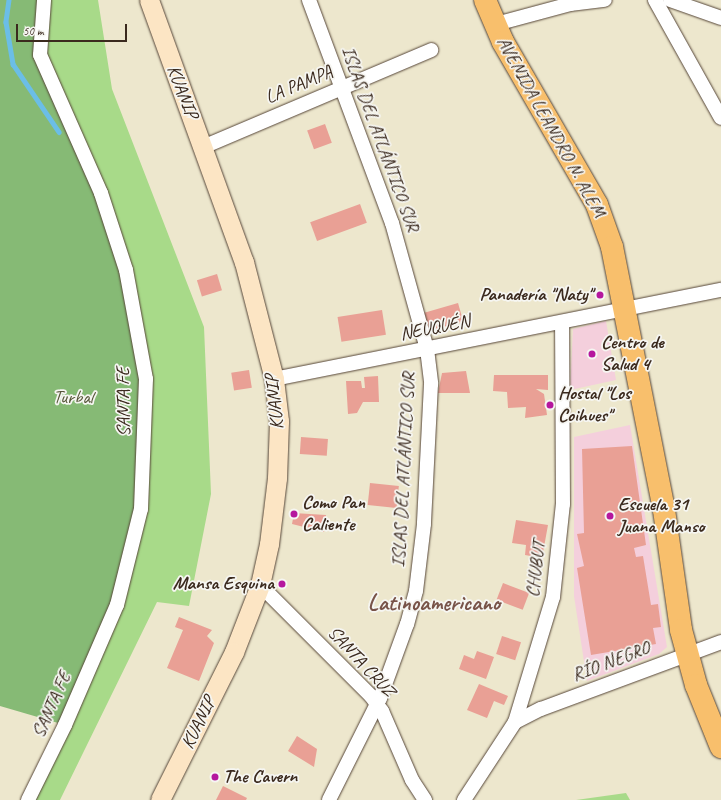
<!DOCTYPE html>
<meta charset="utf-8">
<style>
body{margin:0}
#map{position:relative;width:721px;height:800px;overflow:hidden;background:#ede7cd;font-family:Caveat,sans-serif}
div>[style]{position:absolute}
.built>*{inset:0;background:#f4cfdc}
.green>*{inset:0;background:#a8da89}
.forest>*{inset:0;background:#86ba75}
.stream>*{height:4.5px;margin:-2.25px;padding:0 2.25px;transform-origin:2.25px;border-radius:2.25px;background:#6bbee7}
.building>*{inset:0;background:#e9a095;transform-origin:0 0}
.roads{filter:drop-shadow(0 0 1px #564638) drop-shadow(0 0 1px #564638)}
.street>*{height:14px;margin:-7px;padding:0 7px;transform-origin:7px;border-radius:7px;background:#fff}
.secondary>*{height:19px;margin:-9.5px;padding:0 9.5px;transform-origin:9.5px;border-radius:9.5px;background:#fce5c4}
.highway>*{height:22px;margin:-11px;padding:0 11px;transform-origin:11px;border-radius:11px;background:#f8bf6c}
.dots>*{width:11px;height:11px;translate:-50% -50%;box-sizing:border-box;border:2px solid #f6f6f2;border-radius:50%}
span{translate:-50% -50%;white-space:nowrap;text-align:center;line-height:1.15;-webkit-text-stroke:3.5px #f6f6f2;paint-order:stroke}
.street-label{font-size:19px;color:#3b2a1e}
.poi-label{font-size:19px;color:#3b2a1e;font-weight:700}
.right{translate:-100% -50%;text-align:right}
.left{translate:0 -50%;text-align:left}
.park-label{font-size:19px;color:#565639}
.district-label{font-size:23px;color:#785348;font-weight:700}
.scale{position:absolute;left:16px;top:24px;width:111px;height:18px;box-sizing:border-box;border:2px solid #3b2a1e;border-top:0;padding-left:5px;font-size:12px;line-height:14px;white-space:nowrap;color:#3b2a1e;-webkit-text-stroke:3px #f6f6f2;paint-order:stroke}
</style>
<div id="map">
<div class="built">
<div style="clip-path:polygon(606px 321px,616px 380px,570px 390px,573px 329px)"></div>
<div style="clip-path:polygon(630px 425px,667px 647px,659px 654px,587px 681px,574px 596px,574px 437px)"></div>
</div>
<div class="green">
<div style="clip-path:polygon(43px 0,98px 0,112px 89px,204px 327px,211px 494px,189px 606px,157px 602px,60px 800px,32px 800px,65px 725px,40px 55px)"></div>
<div style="clip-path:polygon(626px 793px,630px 800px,576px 800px)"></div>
</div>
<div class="forest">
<div style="clip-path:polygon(0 0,44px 0,40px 55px,126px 270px,146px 395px,141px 509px,117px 605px,65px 725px,0 706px)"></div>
</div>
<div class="stream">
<div style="left:9px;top:0;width:22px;rotate:98deg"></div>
<div style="left:6px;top:22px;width:43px;rotate:80.5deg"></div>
<div style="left:13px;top:64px;width:82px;rotate:55.9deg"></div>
</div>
<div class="building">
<div style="left:325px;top:124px;width:20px;height:19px;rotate:70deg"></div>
<div style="left:360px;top:204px;width:20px;height:53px;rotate:70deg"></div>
<div style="left:217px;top:274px;width:17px;height:21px;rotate:73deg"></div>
<div style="left:458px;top:303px;width:19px;height:35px;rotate:74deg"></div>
<div style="left:382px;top:310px;width:25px;height:45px;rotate:81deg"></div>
<div style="left:249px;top:370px;width:18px;height:18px;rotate:81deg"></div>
<div style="clip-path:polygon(466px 371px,470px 393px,438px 393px,442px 373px)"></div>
<div style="clip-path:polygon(494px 375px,548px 375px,548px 390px,536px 389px,544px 394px,547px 415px,525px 418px,526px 407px,508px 408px,507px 392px,493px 391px)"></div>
<div style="clip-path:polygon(378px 376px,379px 402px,363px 402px,357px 413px,348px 414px,346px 381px,361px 381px,362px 388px,365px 388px,364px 377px)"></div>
<div style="left:301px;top:437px;width:27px;height:17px;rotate:4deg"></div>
<div style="clip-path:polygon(632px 446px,646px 545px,634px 548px,636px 557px,643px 556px,651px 605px,658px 604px,661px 627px,653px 628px,656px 644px,591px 655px,577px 568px,584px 566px,577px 534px,584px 533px,582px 449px)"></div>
<div style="left:370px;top:483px;width:29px;height:22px;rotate:6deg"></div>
<div style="clip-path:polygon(294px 513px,326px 515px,324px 532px,292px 524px)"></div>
<div style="clip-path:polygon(516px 520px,548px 525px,542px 558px,525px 555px,526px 545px,512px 543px)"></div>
<div style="left:503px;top:583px;width:28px;height:18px;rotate:21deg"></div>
<div style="clip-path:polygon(179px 617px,212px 630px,207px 636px,214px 643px,199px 681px,167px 668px,183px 630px,175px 627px)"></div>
<div style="left:502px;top:636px;width:20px;height:19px;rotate:18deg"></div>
<div style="clip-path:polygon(477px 651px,494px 657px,486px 679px,459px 669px,464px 655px,474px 659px)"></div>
<div style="clip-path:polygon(479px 684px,508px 696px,504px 705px,494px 701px,487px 718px,467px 710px)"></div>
<div style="clip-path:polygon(297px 736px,317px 749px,314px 767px,288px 751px)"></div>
<div style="clip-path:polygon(223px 786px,247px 798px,246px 800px,216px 800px)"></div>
</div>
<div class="roads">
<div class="street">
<div style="left:309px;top:0;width:238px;rotate:69.6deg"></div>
<div style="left:392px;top:223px;width:131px;rotate:74.5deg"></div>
<div style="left:427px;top:349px;width:35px;rotate:83deg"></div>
<div style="left:431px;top:384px;width:140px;rotate:92.9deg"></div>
<div style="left:424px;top:524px;width:67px;rotate:96.8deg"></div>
<div style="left:416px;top:591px;width:34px;rotate:105deg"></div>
<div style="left:407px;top:624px;width:79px;rotate:110deg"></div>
<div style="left:380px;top:698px;width:114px;rotate:116.6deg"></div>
<div style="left:655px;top:0;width:135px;rotate:60.8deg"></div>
<div style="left:670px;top:0;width:54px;rotate:19.4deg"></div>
<div style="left:496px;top:24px;width:77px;rotate:-15.1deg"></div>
<div style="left:570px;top:4px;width:35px;rotate:-7deg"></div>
<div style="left:203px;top:147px;width:248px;rotate:-23deg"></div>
<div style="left:274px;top:379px;width:456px;rotate:-11.3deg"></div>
<div style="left:260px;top:585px;width:157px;rotate:45deg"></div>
<div style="left:371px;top:696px;width:19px;rotate:54deg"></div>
<div style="left:382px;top:711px;width:75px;rotate:66.5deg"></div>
<div style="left:412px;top:780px;width:24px;rotate:57deg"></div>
<div style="left:515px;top:722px;width:29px;rotate:-27deg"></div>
<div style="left:541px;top:709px;width:192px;rotate:-20.4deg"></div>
<div style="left:28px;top:800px;width:84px;rotate:-63.7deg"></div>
<div style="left:65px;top:725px;width:131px;rotate:-66.6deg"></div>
<div style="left:117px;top:605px;width:99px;rotate:-76deg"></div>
<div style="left:141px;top:509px;width:130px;rotate:-87.8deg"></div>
<div style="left:146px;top:379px;width:111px;rotate:-100.4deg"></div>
<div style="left:126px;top:270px;width:81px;rotate:-108deg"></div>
<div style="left:101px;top:193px;width:151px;rotate:-113.8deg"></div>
<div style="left:40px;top:55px;width:55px;rotate:-85.8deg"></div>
<div style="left:464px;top:800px;width:93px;rotate:-56.8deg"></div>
<div style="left:515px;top:722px;width:131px;rotate:-73.1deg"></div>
<div style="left:553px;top:597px;width:94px;rotate:-83.9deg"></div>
<div style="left:563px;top:504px;width:182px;rotate:-90.3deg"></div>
</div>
<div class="secondary">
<div style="left:149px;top:0;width:279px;rotate:70.1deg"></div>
<div style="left:244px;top:262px;width:121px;rotate:75.6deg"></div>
<div style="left:274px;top:379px;width:42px;rotate:83.2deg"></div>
<div style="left:279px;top:421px;width:57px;rotate:92deg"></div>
<div style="left:277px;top:478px;width:66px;rotate:96.9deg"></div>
<div style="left:269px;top:544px;width:42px;rotate:102.4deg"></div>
<div style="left:260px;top:585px;width:72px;rotate:111.2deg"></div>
<div style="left:234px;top:652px;width:165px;rotate:116.6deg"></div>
</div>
<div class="highway">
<div style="left:485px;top:0;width:46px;rotate:66.8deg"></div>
<div style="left:503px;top:42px;width:188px;rotate:60deg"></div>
<div style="left:597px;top:205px;width:45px;rotate:70.3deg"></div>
<div style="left:612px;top:247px;width:268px;rotate:78.8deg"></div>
<div style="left:664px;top:510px;width:121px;rotate:81.9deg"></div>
<div style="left:681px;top:630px;width:57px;rotate:74.7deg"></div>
<div style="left:696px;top:685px;width:67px;rotate:68deg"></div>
</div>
</div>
<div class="dots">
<div style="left:600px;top:295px;background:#b5179e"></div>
<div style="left:592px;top:354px;background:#b5179e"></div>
<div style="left:550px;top:405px;background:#b5179e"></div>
<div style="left:294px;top:514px;background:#b5179e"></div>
<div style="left:610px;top:516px;background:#b5179e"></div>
<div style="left:282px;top:584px;background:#b5179e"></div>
<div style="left:215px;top:777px;background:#b5179e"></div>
</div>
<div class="street-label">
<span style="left:299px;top:85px;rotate:-23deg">LA PAMPA</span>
<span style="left:182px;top:92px;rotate:69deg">KUANIP</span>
<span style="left:551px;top:127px;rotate:61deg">AVENIDA LEANDRO N. ALEM</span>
<span style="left:380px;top:139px;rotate:70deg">ISLAS DEL ATLÁNTICO SUR</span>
<span style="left:435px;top:328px;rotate:-11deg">NEUQUÉN</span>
<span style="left:124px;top:402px;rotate:-91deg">SANTA FE</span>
<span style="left:275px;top:402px;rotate:-96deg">KUANIP</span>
<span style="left:404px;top:470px;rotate:-87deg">ISLAS DEL ATLÁNTICO SUR</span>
<span style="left:536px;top:569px;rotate:-82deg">CHUBUT</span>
<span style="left:361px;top:662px;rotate:47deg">SANTA CRUZ</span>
<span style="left:611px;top:662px;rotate:-21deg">RÍO NEGRO</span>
<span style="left:52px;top:705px;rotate:-66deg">SANTA FE</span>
<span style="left:199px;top:723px;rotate:-64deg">KUANIP</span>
</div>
<div class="poi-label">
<span class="right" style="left:592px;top:295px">Panadería "Naty"</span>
<span class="left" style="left:601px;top:354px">Centro de<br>Salud 4</span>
<span class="left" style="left:558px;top:405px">Hostal "Los<br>Coihues"</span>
<span class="left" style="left:302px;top:514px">Como Pan<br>Caliente</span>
<span class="left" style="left:618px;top:516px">Escuela 31<br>Juana Manso</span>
<span class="right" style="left:274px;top:584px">Mansa Esquina</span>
<span class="left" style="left:223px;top:777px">The Cavern</span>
</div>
<div class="park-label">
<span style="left:73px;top:398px">Turbal</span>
</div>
<div class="district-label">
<span style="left:434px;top:603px">Latinoamericano</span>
</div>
<div class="scale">50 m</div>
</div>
